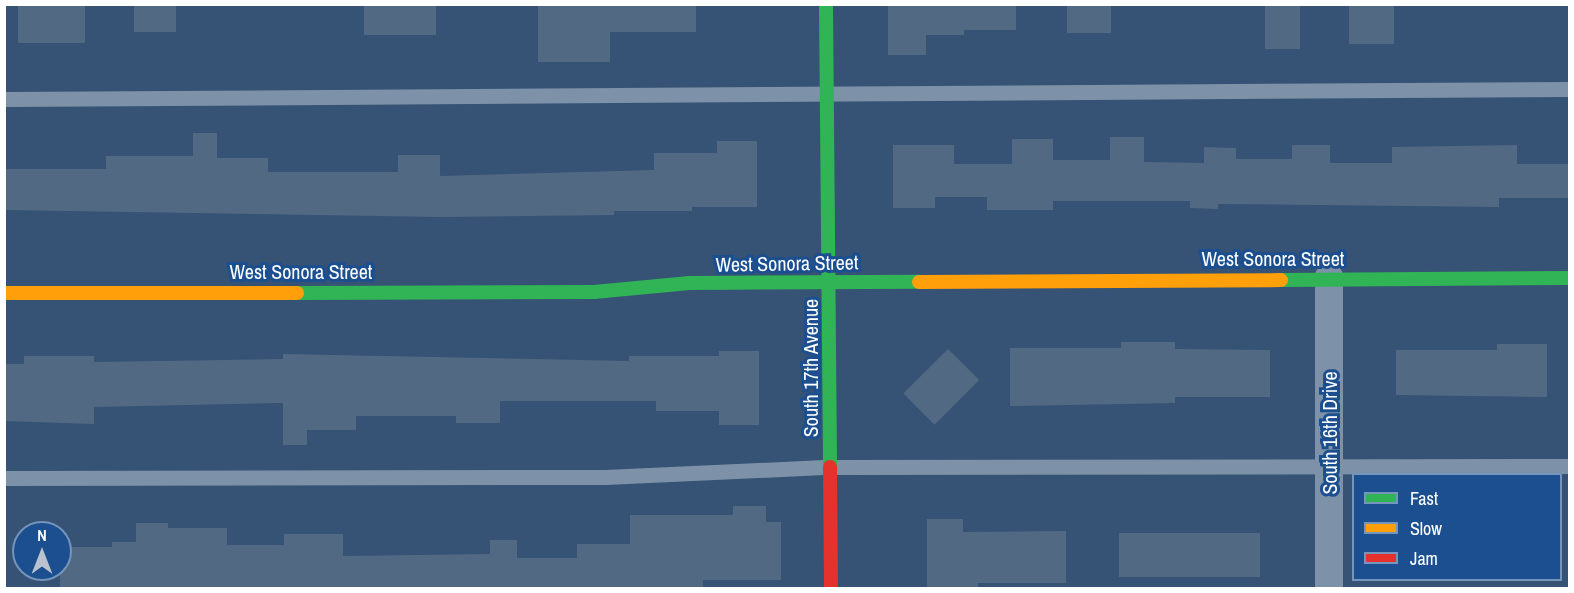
<!DOCTYPE html>
<style>
body{margin:0}
#map{position:relative;width:1574px;height:593px;overflow:hidden;background:#365274;font-family:"Archivo Narrow",sans-serif}
div>[style]{position:absolute}
.building>*{inset:0;background:#526984;transform-origin:0 0}
.lane>*{height:15px;margin:-7.5px;padding:0 7.5px;transform-origin:7.5px;border-radius:7.5px;background:#7d92a8}
.street>*{height:28px;margin:-14px;padding:0 14px;transform-origin:14px;border-radius:14px;background:#7d92a8}
.fast>*{height:14px;margin:-7px;padding:0 7px;transform-origin:7px;border-radius:7px;background:#30b455}
.slow>*{height:14px;margin:-7px;padding:0 7px;transform-origin:7px;border-radius:7px;background:#ff9f0a}
.jam>*{height:14px;margin:-7px;padding:0 7px;transform-origin:7px;border-radius:7px;background:#e5322d}
span{translate:-50% -50%;white-space:nowrap;text-align:center;line-height:1.15;-webkit-text-stroke:6px #1b4f8f;paint-order:stroke}
.street-label{font-size:20px;color:#fff}
.frame{position:absolute;inset:0;border:6px solid #fff;pointer-events:none}
.legend{position:absolute;left:1352px;top:473px;width:210px;height:108px;box-sizing:border-box;background:#1b4f8f;border:2px solid #7695bc;margin:0;padding:8px 10px;list-style:none;font-size:18px;color:#fff}
.legend li{display:flex;align-items:center;gap:12px;height:30px}
.legend b{width:30px;border:2px solid #7695bc}
.north{position:absolute;left:12px;top:521px;width:60px;height:60px;box-sizing:border-box;background:#1b4f8f;border:2px solid #7695bc;border-radius:50%;rotate:0deg;font-size:16px;font-weight:700;line-height:24px;text-align:center;color:#fff}
.north::after{content:'';display:block;margin:auto;width:21px;height:27px;background:#b9c2ce;clip-path:polygon(50% 0,100% 100%,50% 72%,0 100%)}
</style>
<div id="map">
<div class="building">
<div style="left:18px;top:4px;width:67px;height:39px"></div>
<div style="left:134px;top:4px;width:42px;height:28px"></div>
<div style="left:364px;top:4px;width:72px;height:31px"></div>
<div style="clip-path:polygon(538px 4px,696px 4px,696px 32px,610px 32px,610px 62px,538px 62px)"></div>
<div style="clip-path:polygon(888px 4px,1016px 4px,1016px 30px,964px 30px,964px 35px,926px 35px,926px 55px,888px 55px)"></div>
<div style="left:1067px;top:4px;width:44px;height:29px"></div>
<div style="left:1265px;top:4px;width:35px;height:45px"></div>
<div style="left:1349px;top:4px;width:45px;height:40px"></div>
<div style="clip-path:polygon(193px 133px,217px 133px,217px 158px,268px 158px,268px 172px,398px 172px,398px 155px,440px 155px,440px 176px,654px 170px,654px 153px,717px 153px,717px 141px,757px 141px,757px 207px,692px 207px,692px 211px,614px 211px,614px 215px,440px 217px,4px 210px,4px 169px,106px 169px,106px 156px,193px 156px)"></div>
<div style="clip-path:polygon(1110px 137px,1144px 137px,1144px 162px,1204px 163px,1204px 147px,1236px 148px,1236px 159px,1292px 159px,1292px 145px,1330px 145px,1330px 163px,1392px 163px,1392px 147px,1517px 145px,1517px 164px,1569px 164px,1569px 198px,1499px 198px,1499px 207px,1218px 204px,1218px 209px,1190px 208px,1190px 201px,1053px 201px,1053px 210px,987px 210px,987px 197px,935px 197px,935px 208px,893px 208px,893px 145px,954px 145px,954px 164px,1012px 164px,1012px 139px,1053px 139px,1053px 160px,1110px 160px)"></div>
<div style="clip-path:polygon(1121px 342px,1175px 342px,1175px 349px,1270px 350px,1270px 397px,1175px 397px,1175px 403px,1010px 406px,1010px 348px,1121px 348px)"></div>
<div style="clip-path:polygon(1497px 344px,1547px 344px,1547px 397px,1396px 395px,1396px 350px,1497px 350px)"></div>
<div style="left:948px;top:349px;width:44px;height:63px;rotate:45deg"></div>
<div style="clip-path:polygon(719px 351px,759px 351px,759px 425px,719px 425px,719px 411px,656px 411px,656px 401px,500px 401px,500px 423px,456px 423px,456px 416px,356px 416px,356px 430px,307px 430px,307px 445px,283px 445px,283px 403px,94px 407px,94px 424px,4px 421px,4px 364px,24px 364px,24px 356px,94px 356px,94px 362px,283px 359px,283px 354px,629px 361px,629px 356px,719px 356px)"></div>
<div style="clip-path:polygon(733px 506px,766px 506px,766px 522px,781px 522px,781px 580px,703px 580px,703px 588px,60px 588px,60px 547px,112px 547px,112px 542px,136px 542px,136px 523px,168px 523px,168px 528px,227px 528px,227px 545px,284px 545px,284px 534px,343px 534px,343px 556px,490px 554px,490px 540px,517px 540px,517px 558px,577px 558px,577px 544px,630px 544px,630px 515px,733px 515px)"></div>
<div style="clip-path:polygon(927px 519px,963px 519px,963px 532px,1066px 531px,1066px 583px,978px 583px,978px 588px,927px 588px)"></div>
<div style="left:1119px;top:533px;width:141px;height:44px"></div>
</div>
<div class="lane">
<div style="left:4px;top:99px;width:1566px;rotate:-0.37deg"></div>
<div style="left:4px;top:478px;width:601px;rotate:-0.1deg"></div>
<div style="left:605px;top:477px;width:224px;rotate:-2.6deg"></div>
<div style="left:829px;top:467px;width:741px;rotate:-0.08deg"></div>
</div>
<div class="street">
<div style="left:1329px;top:277px;width:311px;rotate:90deg"></div>
</div>
<div class="fast">
<div style="left:826px;top:4px;width:463px;rotate:89.5deg"></div>
<div style="left:1281px;top:280px;width:289px;rotate:-0.4deg"></div>
<div style="left:297px;top:293px;width:297px;rotate:-0.2deg"></div>
<div style="left:594px;top:292px;width:96px;rotate:-5.4deg"></div>
<div style="left:690px;top:283px;width:229px;rotate:-0.3deg"></div>
</div>
<div class="slow">
<div style="left:919px;top:282px;width:362px;rotate:-0.3deg"></div>
<div style="left:4px;top:293px;width:293px"></div>
</div>
<div class="jam">
<div style="left:830px;top:467px;width:121px;rotate:89.5deg"></div>
</div>
<div class="street-label">
<span style="left:1273px;top:258px">West Sonora Street</span>
<span style="left:787px;top:263px;rotate:-1deg">West Sonora Street</span>
<span style="left:301px;top:271px">West Sonora Street</span>
<span style="left:810px;top:368px;rotate:-90deg">South 17th Avenue</span>
<span style="left:1329px;top:433px;rotate:-90deg">South 16th Drive</span>
</div>
<div class="frame"></div>
<ul class="legend">
<li><b style="height:8px;background:#30b455"></b>Fast</li>
<li><b style="height:8px;background:#ff9f0a"></b>Slow</li>
<li><b style="height:8px;background:#e5322d"></b>Jam</li>
</ul>
<div class="north">N</div>
</div>
